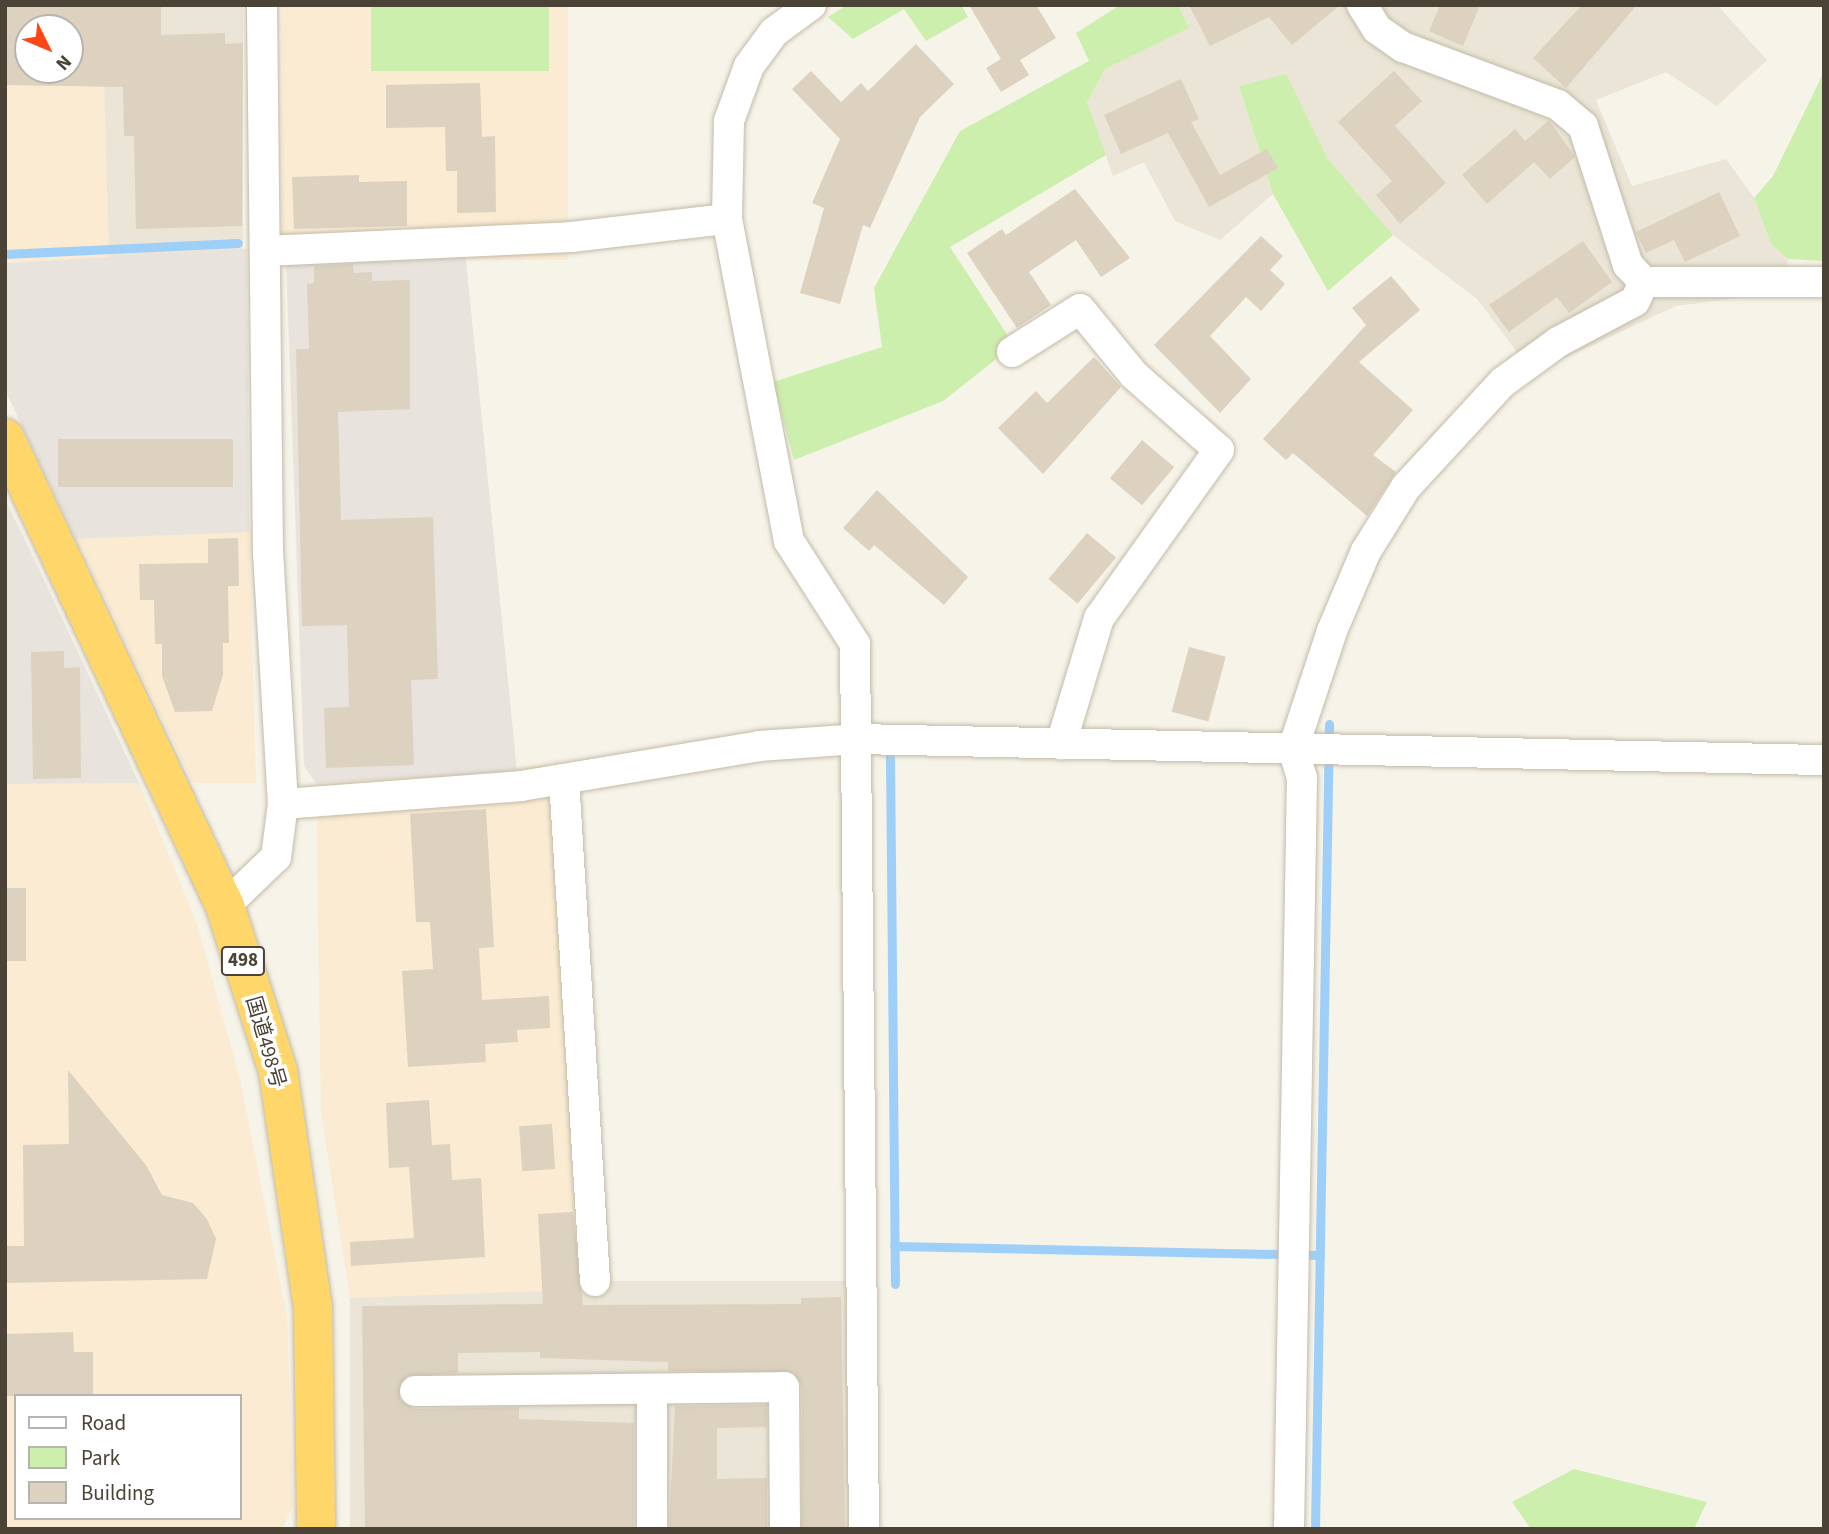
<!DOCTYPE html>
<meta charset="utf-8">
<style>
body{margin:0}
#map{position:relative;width:1829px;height:1534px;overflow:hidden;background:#f6f3e8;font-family:"Source Sans 3","Noto Sans JP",sans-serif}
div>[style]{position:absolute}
.residential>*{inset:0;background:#eae5d6;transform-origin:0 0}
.commercial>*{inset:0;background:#faebd2;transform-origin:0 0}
.industrial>*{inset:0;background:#e8e4dd}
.green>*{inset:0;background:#cdefad;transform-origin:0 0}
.stream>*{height:9px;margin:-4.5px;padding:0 4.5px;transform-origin:4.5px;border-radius:4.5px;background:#9ecff9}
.building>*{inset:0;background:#dcd2bf;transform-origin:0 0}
.roads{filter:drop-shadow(0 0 2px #c3bba9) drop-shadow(0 0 2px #c3bba9)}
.minor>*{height:30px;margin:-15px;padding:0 15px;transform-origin:15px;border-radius:15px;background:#fff}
.highway>*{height:38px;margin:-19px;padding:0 19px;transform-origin:19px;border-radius:19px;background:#ffd66a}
span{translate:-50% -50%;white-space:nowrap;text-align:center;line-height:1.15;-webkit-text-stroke:7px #fff;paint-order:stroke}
.shield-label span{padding:2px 5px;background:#fff;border:2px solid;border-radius:5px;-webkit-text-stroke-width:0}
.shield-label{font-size:19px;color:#4b4436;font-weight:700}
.street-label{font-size:21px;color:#4b4436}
.frame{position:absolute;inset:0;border:7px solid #4b4436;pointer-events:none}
.legend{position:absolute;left:14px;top:1394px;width:228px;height:126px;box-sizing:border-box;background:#fff;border:2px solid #b7b4af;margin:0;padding:9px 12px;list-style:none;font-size:21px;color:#4b4436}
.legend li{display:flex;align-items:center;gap:14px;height:35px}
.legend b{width:35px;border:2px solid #b7b4af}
.north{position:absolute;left:14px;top:14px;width:70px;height:70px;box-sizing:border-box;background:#fff;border:2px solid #b7b4af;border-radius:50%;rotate:133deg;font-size:19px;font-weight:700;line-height:28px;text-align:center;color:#4b4436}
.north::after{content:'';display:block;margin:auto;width:24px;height:32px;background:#ff4616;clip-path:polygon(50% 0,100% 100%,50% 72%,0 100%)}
</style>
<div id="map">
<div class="residential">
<div style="left:102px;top:5px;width:141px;height:252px"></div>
<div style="clip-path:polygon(1178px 5px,1717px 5px,1767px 60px,1717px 106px,1666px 72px,1596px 100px,1632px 186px,1726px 159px,1754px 198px,1771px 244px,1788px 259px,1784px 292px,1676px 306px,1533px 373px,1477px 299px,1393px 235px,1328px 159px,1286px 74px,1239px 86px,1273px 194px,1220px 240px,1175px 221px,1144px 162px,1113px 176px,1087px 102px,1105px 69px,1188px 28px)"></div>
<div style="left:874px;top:1281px;width:248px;height:524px;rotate:90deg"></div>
</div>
<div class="commercial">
<div style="clip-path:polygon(evenodd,5px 5px,102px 5px,109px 257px,5px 263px,5px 5px,28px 28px,70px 28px,70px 70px,28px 70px,28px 28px)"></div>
<div style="left:282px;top:5px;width:286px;height:255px"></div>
<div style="clip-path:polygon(249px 532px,256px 783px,193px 783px,76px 539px)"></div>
<div style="clip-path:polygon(572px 763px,605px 1289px,350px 1298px,321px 1112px,316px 783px)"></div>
<div style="clip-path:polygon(evenodd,139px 783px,197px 924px,240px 1079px,287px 1317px,293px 1505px,282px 1529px,5px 1529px,5px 784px,139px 783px,16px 1396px,240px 1396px,240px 1518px,16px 1518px,16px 1396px)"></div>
</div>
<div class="industrial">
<div style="clip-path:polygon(247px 249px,249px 532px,76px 539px,5px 390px,5px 263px)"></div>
<div style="clip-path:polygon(465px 250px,517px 771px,316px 783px,304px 766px,286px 260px)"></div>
<div style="clip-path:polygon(5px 499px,39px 569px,139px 783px,5px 784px)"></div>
</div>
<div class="green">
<div style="left:371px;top:5px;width:178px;height:66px"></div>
<div style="clip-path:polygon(847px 5px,961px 5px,968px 17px,926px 41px,904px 9px,853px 39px,828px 17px)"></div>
<div style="clip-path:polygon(1120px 5px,1178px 5px,1189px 28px,1105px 69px,1087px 102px,1106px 155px,950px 247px,1014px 345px,943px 401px,794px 460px,773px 382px,882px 347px,874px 288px,960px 131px,1089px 61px,1076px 33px)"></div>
<div style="clip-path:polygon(1824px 72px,1824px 261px,1788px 259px,1771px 244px,1754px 198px,1773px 176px)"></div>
<div style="clip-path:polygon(1286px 74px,1328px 159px,1393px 235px,1328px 291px,1273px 194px,1239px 86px)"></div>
<div style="clip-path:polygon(1574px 1469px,1707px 1502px,1694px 1529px,1531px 1529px,1512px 1502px)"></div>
</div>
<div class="stream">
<div style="left:5px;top:254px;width:233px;rotate:-2.7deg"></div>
<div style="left:890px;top:757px;width:527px;rotate:89.46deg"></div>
<div style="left:894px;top:1246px;width:426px;rotate:1.2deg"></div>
<div style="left:1315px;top:1529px;width:805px;rotate:-89deg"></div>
</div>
<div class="building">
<div style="clip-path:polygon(evenodd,5px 5px,161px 5px,161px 35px,225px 33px,225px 44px,243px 43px,242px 226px,136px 229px,134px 136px,124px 136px,123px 87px,5px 85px,5px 5px,28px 28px,70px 28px,70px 70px,28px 70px,28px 28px)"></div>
<div style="clip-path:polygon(969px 5px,1036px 5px,1056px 38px,1020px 60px,1029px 75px,1001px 92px,986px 68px,1001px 59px)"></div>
<div style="clip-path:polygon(1189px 5px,1340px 5px,1292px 45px,1269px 17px,1210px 46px)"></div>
<div style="clip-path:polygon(1440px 5px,1480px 5px,1463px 46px,1429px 31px)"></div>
<div style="clip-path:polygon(1582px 5px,1637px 5px,1566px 88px,1533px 58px)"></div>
<div style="clip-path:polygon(916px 44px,954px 84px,920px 117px,870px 228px,863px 225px,840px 304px,800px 293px,824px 208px,812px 203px,840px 139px,792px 89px,811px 71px,841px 102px,861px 83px,868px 91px)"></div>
<div style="clip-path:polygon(1394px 71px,1422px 101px,1395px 126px,1446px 183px,1400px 224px,1376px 195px,1392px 181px,1338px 122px)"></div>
<div style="clip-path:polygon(1181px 79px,1199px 119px,1191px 122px,1220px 175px,1267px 149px,1278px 168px,1209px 207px,1168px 133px,1121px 154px,1104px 115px)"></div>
<div style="clip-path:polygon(480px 83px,482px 137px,495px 136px,496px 212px,457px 213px,457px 171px,446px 171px,445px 127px,386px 128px,386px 85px)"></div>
<div style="clip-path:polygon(1549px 120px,1575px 157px,1550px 179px,1534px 162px,1487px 204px,1462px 175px,1515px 129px,1525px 141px)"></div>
<div style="clip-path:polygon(359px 175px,359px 182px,407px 181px,407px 226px,294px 229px,292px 177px)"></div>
<div style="clip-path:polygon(1075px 189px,1130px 258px,1101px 277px,1076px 240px,1029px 272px,1051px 305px,1017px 328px,967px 253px,1002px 229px,1006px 235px)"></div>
<div style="clip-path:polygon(1719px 192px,1740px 236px,1685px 262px,1674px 240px,1646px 253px,1636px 232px)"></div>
<div style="clip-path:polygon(1261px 236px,1283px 256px,1270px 270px,1285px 284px,1261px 311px,1246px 297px,1210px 336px,1251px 379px,1220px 413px,1154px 345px)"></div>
<div style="clip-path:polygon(1583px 241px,1612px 282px,1569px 313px,1557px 297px,1509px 332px,1489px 305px)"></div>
<div style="clip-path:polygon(353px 264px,354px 273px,372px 272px,372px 281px,410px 280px,410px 409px,338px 412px,341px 520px,433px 517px,438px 679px,411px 680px,414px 765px,326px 768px,324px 708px,349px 707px,347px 625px,302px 626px,296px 349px,309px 349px,307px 284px,314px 283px,314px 266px)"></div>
<div style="clip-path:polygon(1391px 276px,1420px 310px,1359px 362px,1413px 410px,1373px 455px,1396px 472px,1367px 516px,1293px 453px,1286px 460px,1263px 439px,1366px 325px,1352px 308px)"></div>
<div style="clip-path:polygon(1094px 357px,1121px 387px,1043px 474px,998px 428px,1036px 391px,1047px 403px)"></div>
<div style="left:233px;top:439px;width:48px;height:175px;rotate:90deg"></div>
<div style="left:1142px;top:440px;width:42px;height:50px;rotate:40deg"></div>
<div style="clip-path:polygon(877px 490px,968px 577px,944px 605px,874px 545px,869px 551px,843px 528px)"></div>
<div style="left:1087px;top:533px;width:38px;height:60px;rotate:40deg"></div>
<div style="clip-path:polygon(238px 538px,239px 586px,228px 586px,229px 643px,223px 643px,223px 675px,212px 711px,175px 712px,162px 676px,162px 644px,155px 644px,154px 600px,140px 600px,139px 564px,208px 563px,208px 539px)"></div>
<div style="left:1189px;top:647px;width:38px;height:67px;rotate:15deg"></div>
<div style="clip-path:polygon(64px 651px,64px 668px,80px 667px,81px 778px,33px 779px,31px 652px)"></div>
<div style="clip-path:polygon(486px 809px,494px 947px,479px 948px,482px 1000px,549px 996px,550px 1028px,517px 1030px,518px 1042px,485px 1044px,486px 1062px,408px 1067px,402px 971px,433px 969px,430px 922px,416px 922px,410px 814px)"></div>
<div style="left:5px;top:888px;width:21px;height:73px"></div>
<div style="clip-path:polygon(68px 1070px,146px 1165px,162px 1195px,193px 1203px,207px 1219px,216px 1239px,207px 1279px,5px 1283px,5px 1246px,24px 1246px,23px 1145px,69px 1144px)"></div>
<div style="clip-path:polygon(429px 1100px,432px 1145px,450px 1144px,452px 1180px,481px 1178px,485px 1257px,351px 1266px,350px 1242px,414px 1238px,409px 1167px,389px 1168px,386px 1103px)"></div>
<div style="left:552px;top:1124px;width:45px;height:33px;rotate:86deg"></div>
<div style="clip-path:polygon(573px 1212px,583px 1305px,801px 1304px,801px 1298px,841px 1297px,845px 1529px,802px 1529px,802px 1387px,793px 1372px,668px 1371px,668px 1362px,540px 1358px,540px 1352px,458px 1353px,458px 1373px,407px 1376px,400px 1399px,415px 1409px,519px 1407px,519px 1419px,634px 1423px,634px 1529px,365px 1529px,362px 1306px,543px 1304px,538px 1214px)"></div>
<div style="clip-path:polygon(73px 1332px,74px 1352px,93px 1352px,93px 1396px,5px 1396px,5px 1334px)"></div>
<div style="clip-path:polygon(767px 1405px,767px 1427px,717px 1428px,717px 1479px,767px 1478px,767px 1529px,669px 1529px,675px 1406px)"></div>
</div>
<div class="roads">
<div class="minor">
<div style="left:811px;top:5px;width:46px;rotate:143.9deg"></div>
<div style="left:774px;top:32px;width:42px;rotate:126.3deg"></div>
<div style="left:749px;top:66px;width:59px;rotate:110deg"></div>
<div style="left:729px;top:121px;width:98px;rotate:91.2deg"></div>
<div style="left:727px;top:219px;width:328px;rotate:79.1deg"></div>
<div style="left:789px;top:541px;width:122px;rotate:57.3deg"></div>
<div style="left:855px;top:644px;width:885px;rotate:89.42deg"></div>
<div style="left:1362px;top:5px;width:28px;rotate:58deg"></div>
<div style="left:1377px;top:29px;width:32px;rotate:35deg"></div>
<div style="left:1403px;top:47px;width:165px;rotate:20.5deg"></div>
<div style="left:1558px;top:105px;width:33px;rotate:40deg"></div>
<div style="left:1583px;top:126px;width:146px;rotate:72.1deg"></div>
<div style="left:1628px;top:265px;width:23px;rotate:47deg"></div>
<div style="left:1644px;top:282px;width:180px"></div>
<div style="left:265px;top:251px;width:306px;rotate:-2.6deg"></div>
<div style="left:571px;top:237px;width:157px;rotate:-6.6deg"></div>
<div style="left:1012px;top:352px;width:80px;rotate:-32.3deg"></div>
<div style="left:1080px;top:309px;width:85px;rotate:50.7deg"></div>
<div style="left:1134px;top:375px;width:113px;rotate:41.4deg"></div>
<div style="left:1219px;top:450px;width:206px;rotate:125.5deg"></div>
<div style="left:1099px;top:618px;width:132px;rotate:106.8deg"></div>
<div style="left:564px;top:779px;width:503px;rotate:86.47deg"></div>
<div style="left:283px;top:804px;width:239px;rotate:-4.3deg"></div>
<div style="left:521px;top:786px;width:241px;rotate:-9.5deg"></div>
<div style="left:759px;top:746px;width:99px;rotate:-4deg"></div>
<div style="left:858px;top:739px;width:966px;rotate:1.25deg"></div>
<div style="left:225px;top:906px;width:71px;rotate:-43.9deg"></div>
<div style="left:276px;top:857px;width:53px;rotate:-82.5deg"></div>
<div style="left:283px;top:804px;width:251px;rotate:-93.4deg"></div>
<div style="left:268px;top:553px;width:548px;rotate:-90.63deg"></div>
<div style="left:652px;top:1389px;width:140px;rotate:90deg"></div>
<div style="left:415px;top:1391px;width:369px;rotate:-0.6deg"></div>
<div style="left:784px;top:1387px;width:142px;rotate:89.6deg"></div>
<div style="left:1289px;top:1529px;width:751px;rotate:-89.01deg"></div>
<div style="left:1302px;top:778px;width:30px;rotate:-107deg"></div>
<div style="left:1293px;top:749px;width:124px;rotate:-71.7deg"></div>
<div style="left:1332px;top:631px;width:87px;rotate:-67deg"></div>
<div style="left:1366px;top:551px;width:75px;rotate:-58deg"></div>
<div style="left:1406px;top:487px;width:143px;rotate:-47.3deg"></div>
<div style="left:1503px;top:382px;width:68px;rotate:-36deg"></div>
<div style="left:1558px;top:342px;width:87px;rotate:-28deg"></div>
<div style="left:1635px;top:301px;width:21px;rotate:-65deg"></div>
</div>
<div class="highway">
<div style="left:5px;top:438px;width:517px;rotate:64.82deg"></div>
<div style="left:225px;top:906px;width:173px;rotate:72.2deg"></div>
<div style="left:278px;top:1071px;width:239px;rotate:81.6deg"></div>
<div style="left:313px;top:1307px;width:222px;rotate:89.2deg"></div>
</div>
</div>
<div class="shield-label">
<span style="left:243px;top:961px">498</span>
</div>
<div class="street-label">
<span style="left:266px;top:1042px;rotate:74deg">国道498号</span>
</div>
<div class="frame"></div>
<ul class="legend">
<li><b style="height:9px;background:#fff"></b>Road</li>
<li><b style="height:19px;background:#cdefad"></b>Park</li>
<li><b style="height:19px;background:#dcd2bf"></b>Building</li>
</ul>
<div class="north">N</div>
</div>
